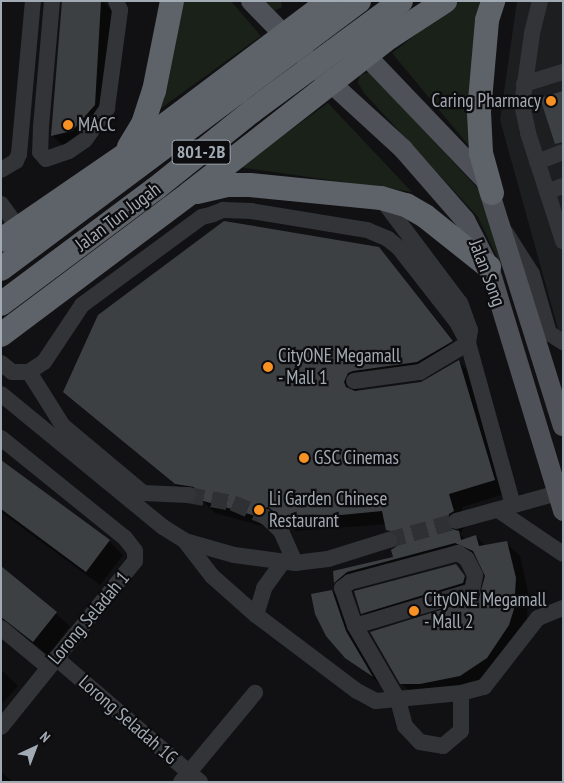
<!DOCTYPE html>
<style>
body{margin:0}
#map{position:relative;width:564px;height:783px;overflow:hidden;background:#111113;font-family:"PT Sans Narrow",sans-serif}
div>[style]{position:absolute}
.built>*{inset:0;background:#1d1e20}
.green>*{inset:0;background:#192119}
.shadow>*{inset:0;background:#0007}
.building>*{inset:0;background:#3d4043}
.minor-tunnel>*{height:16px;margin-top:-8px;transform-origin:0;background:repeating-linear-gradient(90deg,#2e3033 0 16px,transparent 0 24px)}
.minor>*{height:16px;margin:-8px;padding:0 8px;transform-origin:8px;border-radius:8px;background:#323438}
.major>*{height:20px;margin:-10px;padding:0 10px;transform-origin:10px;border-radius:10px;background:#4e5157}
.highway>*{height:24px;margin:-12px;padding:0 12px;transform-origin:12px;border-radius:12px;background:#5e6369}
.highway-bridge>*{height:24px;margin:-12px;padding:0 12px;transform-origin:12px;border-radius:12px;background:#5e6369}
.dots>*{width:14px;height:14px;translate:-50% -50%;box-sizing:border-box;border:2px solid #0c0c0e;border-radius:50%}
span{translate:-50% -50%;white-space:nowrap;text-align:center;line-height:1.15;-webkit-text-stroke:4.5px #0c0c0e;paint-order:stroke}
.shield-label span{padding:1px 4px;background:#0c0c0e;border:1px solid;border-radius:4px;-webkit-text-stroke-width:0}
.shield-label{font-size:18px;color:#a2aab4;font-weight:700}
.poi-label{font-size:19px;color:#a2aab4}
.right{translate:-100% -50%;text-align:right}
.left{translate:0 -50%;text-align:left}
.street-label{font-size:19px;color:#a2aab4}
.frame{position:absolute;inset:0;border:2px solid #a2aab4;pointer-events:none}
.north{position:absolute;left:10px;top:723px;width:50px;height:50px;-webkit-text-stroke:4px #0c0c0e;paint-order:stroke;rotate:43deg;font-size:14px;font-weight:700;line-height:20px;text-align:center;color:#a2aab4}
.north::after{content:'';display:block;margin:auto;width:18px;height:22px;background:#a2aab4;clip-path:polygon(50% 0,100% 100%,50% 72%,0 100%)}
</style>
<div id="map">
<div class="built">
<div style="clip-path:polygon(517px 1px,563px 1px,563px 347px,500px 120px)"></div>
</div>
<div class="green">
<div style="clip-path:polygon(180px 1px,231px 1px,261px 36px,160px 109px)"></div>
<div style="clip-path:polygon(261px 1px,281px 1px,282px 7px,274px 11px)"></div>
<div style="clip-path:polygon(460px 1px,480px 1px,469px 146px,392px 53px)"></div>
<div style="clip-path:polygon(370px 72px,482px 193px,510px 285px,478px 217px,364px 93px,358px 83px,360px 75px)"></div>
<div style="clip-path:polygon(328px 103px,412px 192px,239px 167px)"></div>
</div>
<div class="shadow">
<div style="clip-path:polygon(63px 1px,102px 1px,115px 14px,109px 119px,66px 149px,52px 135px)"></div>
<div style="clip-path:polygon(378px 248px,465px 354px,366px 384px,355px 392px,422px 383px,459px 362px,472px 375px,508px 493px,462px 507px,466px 525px,460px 534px,466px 540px,476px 536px,485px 546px,506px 543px,520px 556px,528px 592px,527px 623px,474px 689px,415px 696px,401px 683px,480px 599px,486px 576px,478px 560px,470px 556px,361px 585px,348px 595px,335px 582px,334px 572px,395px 558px,399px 541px,386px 524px,296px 531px,287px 522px,277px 520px,270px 528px,215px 513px,201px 499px,190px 497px,65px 392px)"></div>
<div style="clip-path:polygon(1px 461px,109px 541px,123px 555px,100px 585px,1px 512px)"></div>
<div style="clip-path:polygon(456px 565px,475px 588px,373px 624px,362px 613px)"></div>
<div style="clip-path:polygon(1px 568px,70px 626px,48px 655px,1px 618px)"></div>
<div style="clip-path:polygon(332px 591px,343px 602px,381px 685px,346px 657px)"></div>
<div style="clip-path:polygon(1px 670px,18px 686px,1px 705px)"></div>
<div style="clip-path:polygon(1px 772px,13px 782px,1px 782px)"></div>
</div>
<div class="building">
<div style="clip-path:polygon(62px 1px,101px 1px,95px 105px,72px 131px,51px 136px)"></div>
<div style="clip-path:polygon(563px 91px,563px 142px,555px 144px,540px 98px)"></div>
<div style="clip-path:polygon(224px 221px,379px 247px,453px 341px,417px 362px,353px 371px,348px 373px,344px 382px,346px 387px,355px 391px,421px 382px,459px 360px,495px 480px,449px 494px,454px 511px,449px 514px,446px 523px,449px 528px,459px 531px,461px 540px,476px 535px,479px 546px,507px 541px,516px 578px,514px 609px,509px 625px,487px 658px,460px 676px,420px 684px,400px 684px,370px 632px,479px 598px,485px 576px,473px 551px,455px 543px,347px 572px,334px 583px,333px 571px,393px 557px,391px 550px,397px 546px,399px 538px,395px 532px,386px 530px,382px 511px,300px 519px,282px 518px,268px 507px,259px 510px,256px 516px,200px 500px,194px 487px,175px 484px,63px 392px,98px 315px)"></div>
<div style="clip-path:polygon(1px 460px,110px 540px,86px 572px,1px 509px)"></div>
<div style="clip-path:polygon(456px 564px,465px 576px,463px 583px,361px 614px,354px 591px)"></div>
<div style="clip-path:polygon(1px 566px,57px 612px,33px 642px,1px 617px)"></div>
<div style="clip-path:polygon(332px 590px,346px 631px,373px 677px,345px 658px,326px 636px,315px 614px,311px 594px)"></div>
</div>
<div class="minor-tunnel">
<div style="left:188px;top:495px;width:46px;rotate:10.1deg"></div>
<div style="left:233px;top:503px;width:36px;rotate:23deg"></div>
<div style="left:389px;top:540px;width:70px;rotate:-15.8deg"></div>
</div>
<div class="minor">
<div style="left:52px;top:1px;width:126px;rotate:95deg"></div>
<div style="left:41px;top:127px;width:25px;rotate:92deg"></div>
<div style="left:40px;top:152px;width:9px;rotate:49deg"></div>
<div style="left:46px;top:159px;width:24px;rotate:-19deg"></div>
<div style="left:69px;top:151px;width:19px;rotate:-35deg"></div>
<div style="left:85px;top:140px;width:39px;rotate:-55deg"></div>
<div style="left:107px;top:108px;width:99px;rotate:-82.4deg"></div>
<div style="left:120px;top:10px;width:10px;rotate:-114deg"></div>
<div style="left:540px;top:1px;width:34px;rotate:104deg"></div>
<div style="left:532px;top:34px;width:71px;rotate:98.1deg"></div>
<div style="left:522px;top:104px;width:30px;rotate:78deg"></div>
<div style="left:528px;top:133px;width:114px;rotate:72deg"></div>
<div style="left:524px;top:84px;width:41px;rotate:-17.1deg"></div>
<div style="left:537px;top:162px;width:28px;rotate:-21deg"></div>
<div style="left:1px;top:170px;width:17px;rotate:-31deg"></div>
<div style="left:16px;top:161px;width:8px;rotate:-67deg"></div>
<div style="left:19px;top:154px;width:154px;rotate:-84.8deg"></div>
<div style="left:547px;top:192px;width:17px;rotate:-21deg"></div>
<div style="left:1px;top:204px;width:29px;rotate:54deg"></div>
<div style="left:506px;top:233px;width:49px;rotate:57.6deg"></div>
<div style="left:532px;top:274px;width:61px;rotate:73.9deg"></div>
<div style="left:549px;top:333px;width:17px;rotate:33deg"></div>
<div style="left:1px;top:363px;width:14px;rotate:39deg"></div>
<div style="left:12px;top:372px;width:17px"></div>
<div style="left:29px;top:372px;width:18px;rotate:-34deg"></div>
<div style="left:44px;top:362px;width:69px;rotate:-56.3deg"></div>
<div style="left:82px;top:305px;width:149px;rotate:-36.3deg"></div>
<div style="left:202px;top:217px;width:11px;rotate:-15deg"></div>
<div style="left:213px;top:214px;width:11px;rotate:-22deg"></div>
<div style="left:223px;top:210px;width:28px;rotate:2deg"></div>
<div style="left:251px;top:211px;width:118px;rotate:9.3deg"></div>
<div style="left:367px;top:230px;width:23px;rotate:23deg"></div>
<div style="left:388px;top:239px;width:14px;rotate:39deg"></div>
<div style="left:399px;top:248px;width:94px;rotate:51.9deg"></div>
<div style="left:457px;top:322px;width:24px;rotate:62deg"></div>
<div style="left:468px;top:343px;width:168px;rotate:74.5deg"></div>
<div style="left:29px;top:372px;width:64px;rotate:57.8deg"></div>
<div style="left:63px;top:426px;width:104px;rotate:39.9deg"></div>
<div style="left:143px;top:493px;width:45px;rotate:2.5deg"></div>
<div style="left:354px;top:381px;width:67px;rotate:-7.8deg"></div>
<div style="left:420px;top:372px;width:56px;rotate:-31.1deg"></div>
<div style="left:468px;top:343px;width:13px;rotate:-81deg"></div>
<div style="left:470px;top:330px;width:29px;rotate:-110deg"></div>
<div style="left:460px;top:303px;width:131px;rotate:-127deg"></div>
<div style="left:1px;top:394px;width:210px;rotate:39.4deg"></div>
<div style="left:163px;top:527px;width:26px;rotate:32deg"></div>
<div style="left:185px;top:541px;width:51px;rotate:15.9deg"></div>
<div style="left:234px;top:555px;width:62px;rotate:7.5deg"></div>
<div style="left:295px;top:563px;width:33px;rotate:-7deg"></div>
<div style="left:328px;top:559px;width:64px;rotate:-17.3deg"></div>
<div style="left:1px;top:438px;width:159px;rotate:38.9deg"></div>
<div style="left:125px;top:538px;width:16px;rotate:52deg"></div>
<div style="left:135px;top:551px;width:10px;rotate:90deg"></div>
<div style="left:135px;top:561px;width:213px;rotate:128.9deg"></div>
<div style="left:498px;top:510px;width:78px;rotate:34.1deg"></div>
<div style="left:266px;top:517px;width:21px;rotate:43deg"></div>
<div style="left:281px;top:531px;width:35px;rotate:66deg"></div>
<div style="left:456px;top:521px;width:106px;rotate:-15.4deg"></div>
<div style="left:185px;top:541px;width:44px;rotate:52.4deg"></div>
<div style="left:212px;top:576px;width:59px;rotate:41.6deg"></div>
<div style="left:256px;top:615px;width:126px;rotate:37deg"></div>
<div style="left:357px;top:691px;width:21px;rotate:28deg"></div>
<div style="left:376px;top:701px;width:85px;rotate:-5.4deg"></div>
<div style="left:461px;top:693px;width:24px;rotate:-15deg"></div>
<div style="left:484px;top:687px;width:88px;rotate:-52deg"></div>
<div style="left:538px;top:618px;width:27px;rotate:-22deg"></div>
<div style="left:256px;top:615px;width:28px;rotate:-73deg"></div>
<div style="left:264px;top:588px;width:31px;rotate:-54deg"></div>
<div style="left:355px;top:626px;width:122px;rotate:-16.7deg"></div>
<div style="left:472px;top:591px;width:16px;rotate:-79deg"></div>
<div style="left:475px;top:575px;width:18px;rotate:-117deg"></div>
<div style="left:467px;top:559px;width:11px;rotate:-146deg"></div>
<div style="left:458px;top:553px;width:112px;rotate:165deg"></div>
<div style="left:350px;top:582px;width:10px;rotate:143deg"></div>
<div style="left:342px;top:588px;width:40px;rotate:71.1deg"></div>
<div style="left:355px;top:626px;width:86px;rotate:59.8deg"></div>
<div style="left:398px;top:700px;width:27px;rotate:75deg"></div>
<div style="left:405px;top:726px;width:22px;rotate:47deg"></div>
<div style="left:420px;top:742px;width:23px;rotate:10deg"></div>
<div style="left:443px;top:746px;width:23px;rotate:-40deg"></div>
<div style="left:461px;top:731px;width:38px;rotate:-90deg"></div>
<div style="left:1px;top:628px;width:61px;rotate:39.7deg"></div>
<div style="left:56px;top:658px;width:190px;rotate:40.7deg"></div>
<div style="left:181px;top:782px;width:116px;rotate:-50.3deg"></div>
</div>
<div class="major">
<div style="left:251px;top:1px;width:115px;rotate:45.7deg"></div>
<div style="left:331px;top:83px;width:98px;rotate:42.5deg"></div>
<div style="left:403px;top:149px;width:94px;rotate:48.9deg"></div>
<div style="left:465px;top:220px;width:53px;rotate:62.9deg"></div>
<div style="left:489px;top:267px;width:255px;rotate:73.1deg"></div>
<div style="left:356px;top:45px;width:188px;rotate:46.3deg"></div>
<div style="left:486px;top:181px;width:257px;rotate:72.6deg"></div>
</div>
<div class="highway">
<div style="left:129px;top:147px;width:27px;rotate:-59deg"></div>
<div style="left:143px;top:124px;width:35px;rotate:-72deg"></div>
<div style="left:154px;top:91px;width:92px;rotate:-78.7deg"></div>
<div style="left:197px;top:192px;width:32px;rotate:-13deg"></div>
<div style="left:228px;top:185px;width:22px"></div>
<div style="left:250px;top:185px;width:132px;rotate:5.7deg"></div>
<div style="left:381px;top:198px;width:26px;rotate:16deg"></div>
<div style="left:406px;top:205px;width:22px;rotate:30deg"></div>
<div style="left:425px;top:216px;width:82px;rotate:38.6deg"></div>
<div style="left:492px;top:193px;width:41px;rotate:-105.4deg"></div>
<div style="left:481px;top:153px;width:41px;rotate:-92.8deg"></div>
<div style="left:479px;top:112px;width:92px;rotate:-85deg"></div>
<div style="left:487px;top:20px;width:20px;rotate:-72deg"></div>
<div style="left:1px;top:240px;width:150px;rotate:-34.4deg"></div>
<div style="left:125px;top:155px;width:256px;rotate:-37deg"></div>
<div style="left:1px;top:335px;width:236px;rotate:-36.9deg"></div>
<div style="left:190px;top:193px;width:254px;rotate:-38deg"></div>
<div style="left:390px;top:37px;width:66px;rotate:-33.2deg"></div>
</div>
<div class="highway-bridge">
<div style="left:1px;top:269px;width:447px;rotate:-36.8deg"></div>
<div style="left:1px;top:304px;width:192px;rotate:-36.8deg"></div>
<div style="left:155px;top:189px;width:124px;rotate:-38.8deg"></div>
<div style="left:252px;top:111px;width:185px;rotate:-36.4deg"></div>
</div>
<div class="dots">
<div style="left:551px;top:101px;background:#f89124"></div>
<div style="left:68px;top:125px;background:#f89124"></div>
<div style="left:268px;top:367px;background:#f89124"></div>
<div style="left:304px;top:458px;background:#f89124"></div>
<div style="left:259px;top:510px;background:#f89124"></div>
<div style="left:414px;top:611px;background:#f89124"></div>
</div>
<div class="shield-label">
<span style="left:201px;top:152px">801-2B</span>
</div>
<div class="poi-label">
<span class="right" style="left:541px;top:101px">Caring Pharmacy</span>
<span class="left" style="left:78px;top:125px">MACC</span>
<span class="left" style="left:278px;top:367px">CityONE Megamall<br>- Mall 1</span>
<span class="left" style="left:314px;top:458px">GSC Cinemas</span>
<span class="left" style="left:269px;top:510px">Li Garden Chinese<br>Restaurant</span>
<span class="left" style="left:424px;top:611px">CityONE Megamall<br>- Mall 2</span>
</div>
<div class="street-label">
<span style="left:118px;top:217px;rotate:-37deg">Jalan Tun Jugah</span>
<span style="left:487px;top:273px;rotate:69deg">Jalan Song</span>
<span style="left:89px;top:618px;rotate:-50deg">Lorong Seladah 1</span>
<span style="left:128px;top:720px;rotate:41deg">Lorong Seladah 1G</span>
</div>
<div class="frame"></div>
<div class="north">N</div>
</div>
